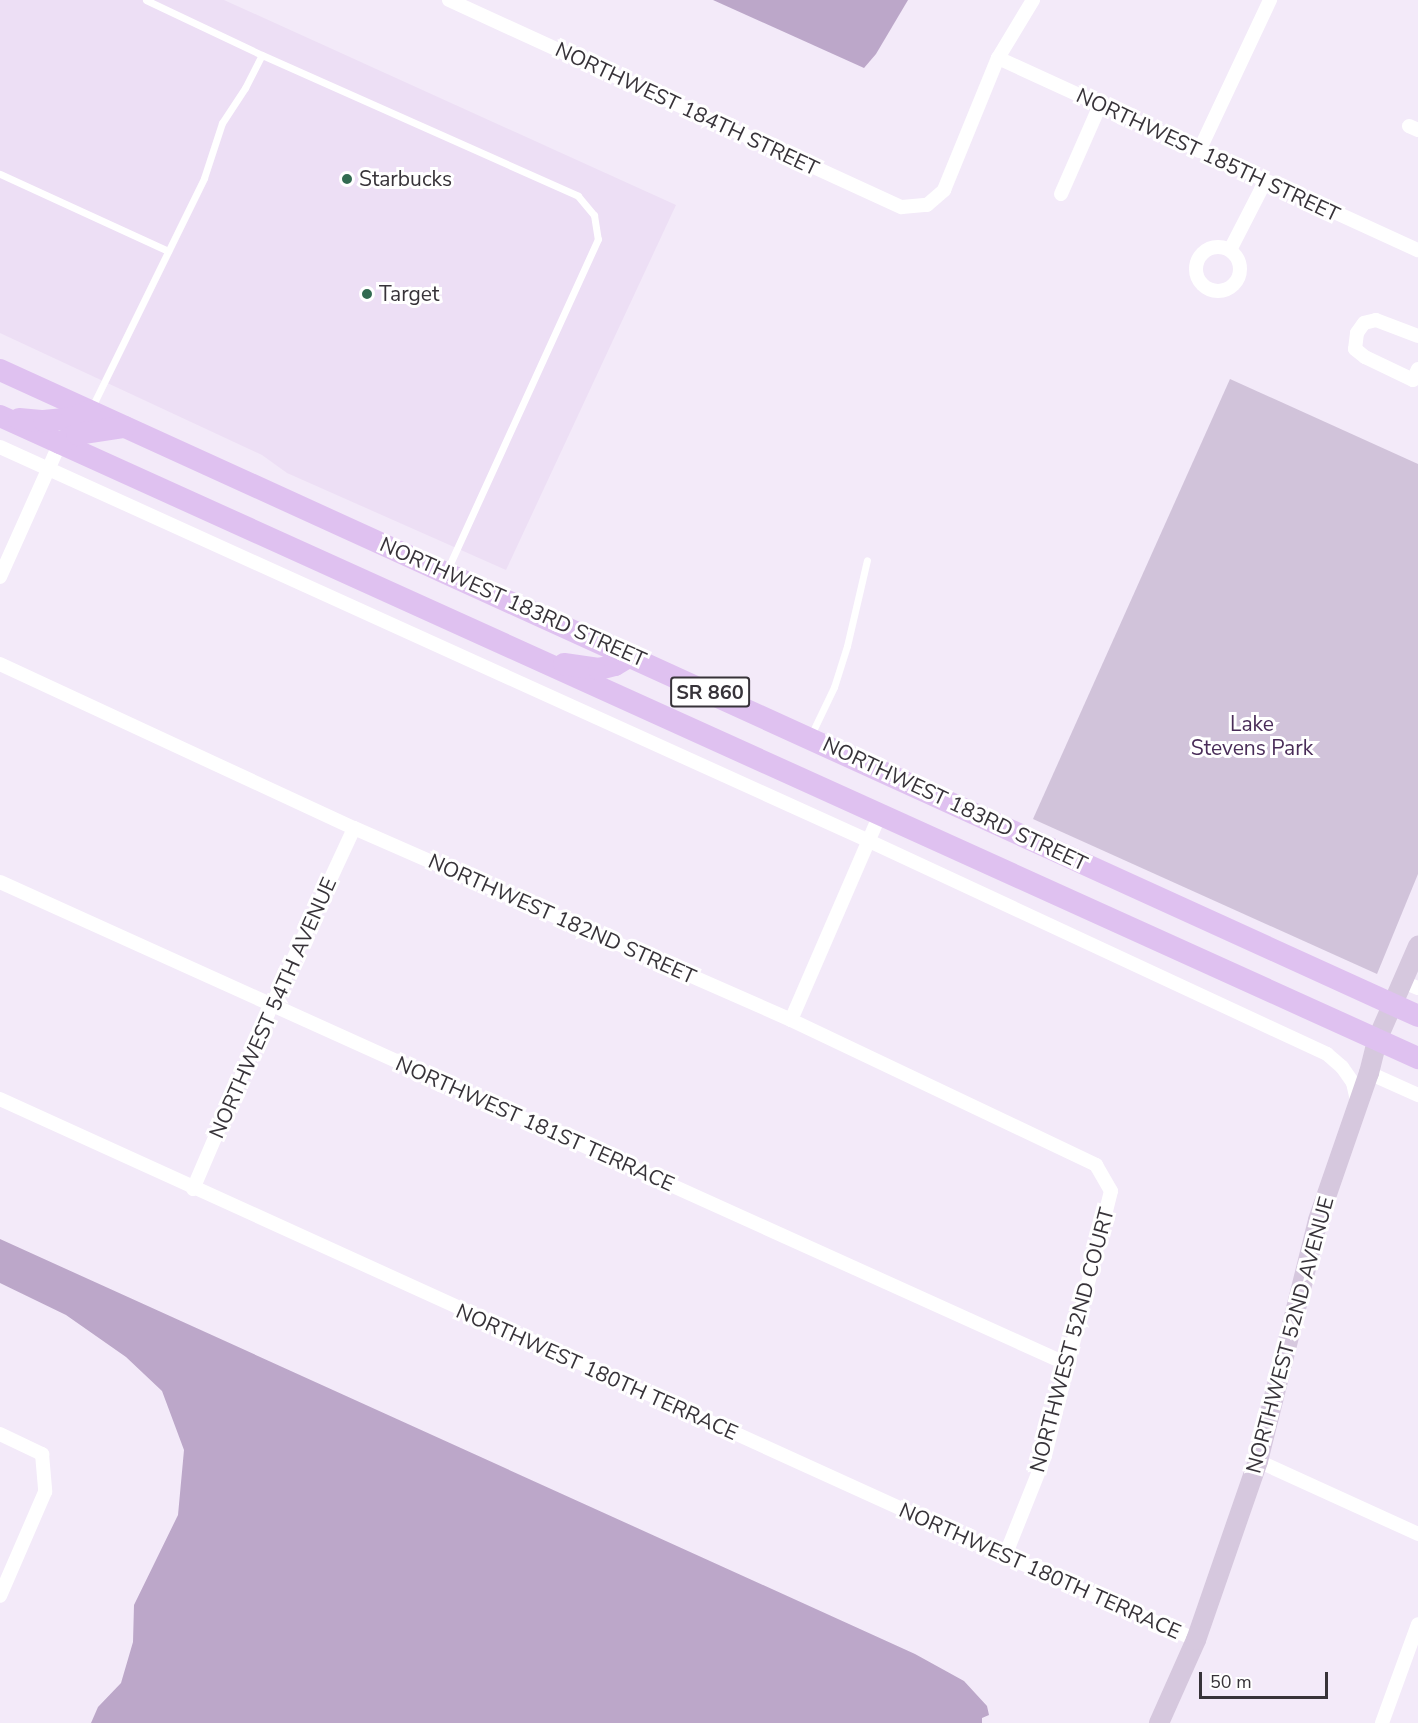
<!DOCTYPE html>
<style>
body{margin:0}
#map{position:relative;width:1418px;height:1723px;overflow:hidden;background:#f3eaf9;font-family:"Nunito Sans",sans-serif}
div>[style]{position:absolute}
.built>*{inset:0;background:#eddff5}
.green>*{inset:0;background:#d1c3da}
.water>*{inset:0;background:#bca7c9}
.lane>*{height:7px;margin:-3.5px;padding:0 3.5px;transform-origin:3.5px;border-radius:3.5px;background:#fff}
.street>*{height:14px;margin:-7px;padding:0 7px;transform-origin:7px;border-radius:7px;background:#fff}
.street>.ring{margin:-7px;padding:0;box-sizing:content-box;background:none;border:14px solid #fff;border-radius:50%}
.secondary>*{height:20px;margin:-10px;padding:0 10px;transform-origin:10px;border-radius:10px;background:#d6c8de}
.primary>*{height:22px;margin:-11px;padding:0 11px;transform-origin:11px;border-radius:11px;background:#dfc1f0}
.dots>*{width:16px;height:16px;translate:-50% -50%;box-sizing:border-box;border:3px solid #fff;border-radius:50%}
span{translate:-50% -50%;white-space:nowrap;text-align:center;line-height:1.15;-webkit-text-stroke:6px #fff;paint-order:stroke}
.shield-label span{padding:2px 4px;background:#fff;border:2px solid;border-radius:4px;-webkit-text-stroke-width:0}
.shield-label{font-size:20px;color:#373339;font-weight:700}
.street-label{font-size:21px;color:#373339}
.poi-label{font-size:21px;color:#373339}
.left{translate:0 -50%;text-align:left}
.park-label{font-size:21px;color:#492c58}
.scale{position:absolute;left:1199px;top:1672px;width:129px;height:27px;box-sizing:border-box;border:3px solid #373339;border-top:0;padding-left:8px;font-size:18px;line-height:21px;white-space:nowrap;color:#373339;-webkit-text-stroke:4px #fff;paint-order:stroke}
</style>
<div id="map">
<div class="built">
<div style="clip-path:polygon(0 0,224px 0,676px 205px,506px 570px,287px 473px,262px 455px,0 333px)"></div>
</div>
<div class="green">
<div style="clip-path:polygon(1230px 379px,1418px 464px,1418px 874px,1377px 974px,1033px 819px)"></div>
</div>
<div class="water">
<div style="clip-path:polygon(713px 0,908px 0,876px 54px,864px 68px)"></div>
<div style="clip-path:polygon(0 1239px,915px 1654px,964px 1681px,987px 1706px,989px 1715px,982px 1718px,982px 1723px,91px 1723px,98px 1707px,121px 1683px,133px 1642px,134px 1605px,178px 1515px,184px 1450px,162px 1391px,126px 1357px,66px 1315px,0 1283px)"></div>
</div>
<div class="lane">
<div style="left:146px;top:0;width:128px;rotate:25.4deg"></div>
<div style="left:262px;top:55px;width:346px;rotate:24deg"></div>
<div style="left:578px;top:196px;width:25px;rotate:50deg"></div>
<div style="left:594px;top:215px;width:24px;rotate:81deg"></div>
<div style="left:598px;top:239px;width:364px;rotate:114.5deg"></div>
<div style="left:0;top:174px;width:185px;rotate:24.6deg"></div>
<div style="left:91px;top:409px;width:257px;rotate:-63.9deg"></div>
<div style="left:204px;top:178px;width:58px;rotate:-71.9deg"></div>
<div style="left:222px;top:123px;width:42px;rotate:-56.7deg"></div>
<div style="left:245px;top:88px;width:37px;rotate:-63deg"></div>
<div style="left:811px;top:735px;width:53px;rotate:-64.4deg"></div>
<div style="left:834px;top:687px;width:43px;rotate:-72.4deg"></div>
<div style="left:847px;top:646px;width:88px;rotate:-76.9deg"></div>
</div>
<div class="street">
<div style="left:449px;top:0;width:498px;rotate:24.6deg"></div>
<div style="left:902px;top:207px;width:25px;rotate:-5deg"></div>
<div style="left:927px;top:205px;width:23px;rotate:-41deg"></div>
<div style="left:944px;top:190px;width:143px;rotate:-67.8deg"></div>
<div style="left:998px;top:58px;width:68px;rotate:-58.9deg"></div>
<div style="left:998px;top:58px;width:462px;rotate:24.6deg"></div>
<div style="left:1409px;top:126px;width:10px;rotate:24deg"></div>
<div style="left:1199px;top:151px;width:167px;rotate:-64.8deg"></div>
<div style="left:1061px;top:194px;width:97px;rotate:-66.3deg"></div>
<div class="ring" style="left:1196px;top:247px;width:30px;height:30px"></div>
<div style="left:1230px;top:250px;width:76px;rotate:-62.8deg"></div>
<div style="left:1418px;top:336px;width:45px;rotate:-159.1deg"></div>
<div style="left:1376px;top:320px;width:12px;rotate:166deg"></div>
<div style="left:1364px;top:323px;width:12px;rotate:125deg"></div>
<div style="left:1357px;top:333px;width:16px;rotate:97deg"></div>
<div style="left:1355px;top:349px;width:13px;rotate:39deg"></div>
<div style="left:1365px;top:357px;width:53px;rotate:25.6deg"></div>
<div style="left:1413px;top:380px;width:12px;rotate:-66deg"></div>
<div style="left:0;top:447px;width:954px;rotate:24.39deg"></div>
<div style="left:869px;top:841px;width:505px;rotate:24.94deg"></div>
<div style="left:1327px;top:1054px;width:20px;rotate:41deg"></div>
<div style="left:1342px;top:1067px;width:19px;rotate:55deg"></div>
<div style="left:1353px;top:1083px;width:23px;rotate:77deg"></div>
<div style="left:0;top:577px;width:147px;rotate:-65.9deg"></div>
<div style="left:0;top:664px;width:390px;rotate:24.9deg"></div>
<div style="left:354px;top:828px;width:477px;rotate:23.7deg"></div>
<div style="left:791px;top:1020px;width:338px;rotate:25.4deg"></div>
<div style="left:1096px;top:1165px;width:30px;rotate:60deg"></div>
<div style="left:1111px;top:1191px;width:273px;rotate:104deg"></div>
<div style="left:1045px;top:1456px;width:108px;rotate:111.8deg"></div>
<div style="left:0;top:882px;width:1173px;rotate:24.31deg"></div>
<div style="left:1403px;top:982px;width:16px;rotate:22deg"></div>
<div style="left:791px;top:1020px;width:224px;rotate:-66.6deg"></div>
<div style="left:1369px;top:1073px;width:54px;rotate:24.2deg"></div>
<div style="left:0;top:1099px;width:1104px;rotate:24.45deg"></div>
<div style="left:1005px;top:1556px;width:209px;rotate:23.7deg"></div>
<div style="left:193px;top:1189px;width:200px;rotate:-66.8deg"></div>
<div style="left:272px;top:1005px;width:195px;rotate:-65.1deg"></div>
<div style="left:0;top:1434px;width:47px;rotate:25.5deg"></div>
<div style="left:42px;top:1454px;width:38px;rotate:85deg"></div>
<div style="left:45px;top:1492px;width:113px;rotate:113.4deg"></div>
<div style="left:1258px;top:1461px;width:176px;rotate:24.5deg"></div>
<div style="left:1382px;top:1723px;width:105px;rotate:-70deg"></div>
</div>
<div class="secondary">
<div style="left:1159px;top:1723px;width:91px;rotate:-66deg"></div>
<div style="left:1196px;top:1640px;width:189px;rotate:-70.9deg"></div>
<div style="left:1258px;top:1461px;width:248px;rotate:-76deg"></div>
<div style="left:1318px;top:1220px;width:156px;rotate:-70.9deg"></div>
<div style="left:1369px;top:1073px;width:34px;rotate:-76deg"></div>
<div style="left:1377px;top:1040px;width:103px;rotate:-66.4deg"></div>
</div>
<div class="primary">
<div style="left:0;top:370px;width:1558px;rotate:24.49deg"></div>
<div style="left:0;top:416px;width:1557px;rotate:24.36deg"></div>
<div style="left:19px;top:419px;width:25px;rotate:5deg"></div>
<div style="left:44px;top:421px;width:28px;rotate:-6deg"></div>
<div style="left:72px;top:418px;width:19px;rotate:-21deg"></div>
<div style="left:60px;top:443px;width:19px;rotate:-28deg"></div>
<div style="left:77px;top:434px;width:48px;rotate:-8.5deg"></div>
<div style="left:564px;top:664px;width:35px;rotate:8deg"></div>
<div style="left:599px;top:669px;width:16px;rotate:-14deg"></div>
<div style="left:615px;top:665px;width:17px;rotate:-31deg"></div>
</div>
<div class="dots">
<div style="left:347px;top:179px;background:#326a51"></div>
<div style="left:367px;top:294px;background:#326a51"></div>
</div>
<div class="shield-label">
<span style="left:710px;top:692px">SR 860</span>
</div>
<div class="street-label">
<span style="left:687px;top:109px;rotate:25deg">NORTHWEST 184TH STREET</span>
<span style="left:1208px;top:155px;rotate:25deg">NORTHWEST 185TH STREET</span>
<span style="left:513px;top:602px;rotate:24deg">NORTHWEST 183RD STREET</span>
<span style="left:955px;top:804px;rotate:25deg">NORTHWEST 183RD STREET</span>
<span style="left:562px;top:919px;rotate:24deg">NORTHWEST 182ND STREET</span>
<span style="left:273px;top:1008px;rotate:-66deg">NORTHWEST 54TH AVENUE</span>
<span style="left:535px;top:1124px;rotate:24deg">NORTHWEST 181ST TERRACE</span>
<span style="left:1290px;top:1335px;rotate:-75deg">NORTHWEST 52ND AVENUE</span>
<span style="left:1072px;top:1340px;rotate:-75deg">NORTHWEST 52ND COURT</span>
<span style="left:597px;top:1372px;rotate:24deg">NORTHWEST 180TH TERRACE</span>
<span style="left:1040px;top:1571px;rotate:24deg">NORTHWEST 180TH TERRACE</span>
</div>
<div class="poi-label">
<span class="left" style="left:359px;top:179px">Starbucks</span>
<span class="left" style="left:379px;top:294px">Target</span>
</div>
<div class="park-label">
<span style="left:1252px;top:736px">Lake<br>Stevens Park</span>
</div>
<div class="scale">50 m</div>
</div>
